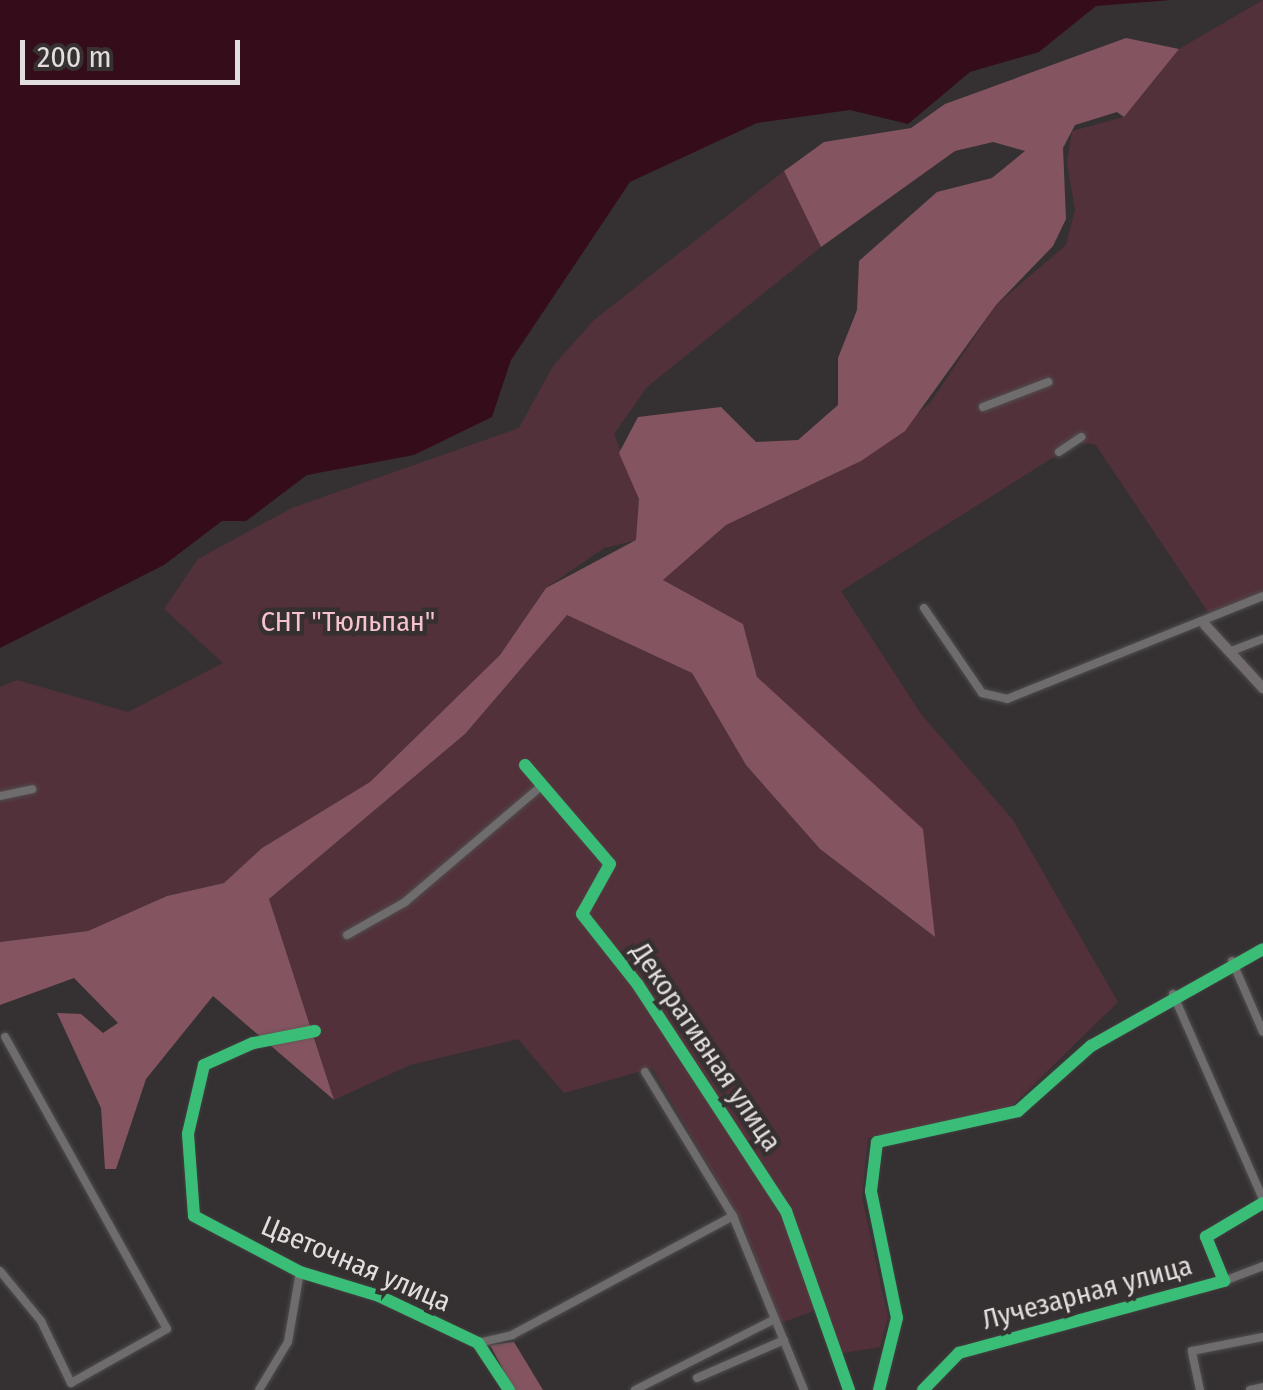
<!DOCTYPE html>
<meta charset="utf-8">
<style>
body{margin:0}
#map{position:relative;width:1263px;height:1390px;overflow:hidden;background:#353132;font-family:"Fira Sans Condensed",sans-serif}
div>[style]{position:absolute}
.green>*{inset:0;background:#53313a}
.forest>*{inset:0;background:#845561}
.water>*{inset:0;background:#350d1a}
.roads{filter:drop-shadow(0 0 2px #504d4e) drop-shadow(0 0 2px #504d4e)}
.street>*{height:8px;margin:-4px;padding:0 4px;transform-origin:4px;border-radius:4px;background:#6e6c6c}
.secondary>*{height:10px;margin:-5px;padding:0 5px;transform-origin:5px;border-radius:5px;background:#736c6e}
.cycleway>*{height:12px;margin:-6px;padding:0 6px;transform-origin:6px;border-radius:6px;background:#3abd76}
span{translate:-50% -50%;white-space:nowrap;text-align:center;line-height:1.15;-webkit-text-stroke:9px #363031;paint-order:stroke}
.park-label{font-size:28px;color:#f5c2cd}
.street-label{font-size:28px;color:#e2ddde}
.scale{position:absolute;left:20px;top:40px;width:220px;height:45px;box-sizing:border-box;border:5px solid #e2ddde;border-top:0;padding-left:12px;font-size:30px;line-height:35px;white-space:nowrap;color:#e2ddde;-webkit-text-stroke:8px #363031;paint-order:stroke}
</style>
<div id="map">
<div class="green">
<div style="clip-path:polygon(1263px 0,1263px 593px,1210px 615px,1095px 444px,1076px 443px,841px 591px,921px 714px,1013px 820px,1118px 1002px,1012px 1106px,868px 1138px,862px 1197px,888px 1317px,880px 1347px,831px 1355px,816px 1310px,781px 1323px,742px 1223px,652px 1068px,564px 1093px,518px 1039px,410px 1065px,334px 1100px,269px 899px,465px 734px,567px 615px,692px 673px,746px 765px,820px 849px,933px 936px,833px 754px,757px 677px,743px 624px,663px 580px,726px 525px,861px 461px,930px 403px,996px 305px,1066px 245px,1075px 210px,1067px 162px,1072px 131px,1124px 117px,1179px 49px)"></div>
<div style="clip-path:polygon(784px 171px,821px 247px,647px 387px,614px 434px,639px 499px,637px 540px,604px 548px,546px 588px,500px 655px,370px 782px,262px 848px,224px 883px,167px 896px,88px 931px,0 942px,0 687px,17px 680px,128px 712px,223px 663px,164px 609px,198px 559px,292px 508px,519px 428px,553px 366px,594px 320px)"></div>
</div>
<div class="forest">
<div style="clip-path:polygon(1126px 38px,1179px 49px,1124px 117px,1117px 112px,1075px 125px,1063px 148px,1066px 219px,1053px 246px,996px 305px,905px 431px,861px 461px,726px 525px,663px 580px,743px 624px,757px 677px,923px 829px,935px 937px,820px 849px,746px 765px,692px 673px,567px 615px,465px 734px,269px 899px,334px 1100px,213px 996px,146px 1079px,116px 1169px,105px 1169px,101px 1108px,57px 1013px,81px 1014px,103px 1033px,118px 1023px,74px 978px,0 1005px,0 942px,88px 931px,167px 896px,224px 883px,262px 848px,370px 782px,500px 655px,546px 588px,636px 540px,639px 499px,619px 453px,638px 417px,721px 407px,756px 442px,798px 440px,838px 405px,838px 358px,857px 310px,859px 261px,937px 192px,992px 178px,1025px 151px,993px 142px,955px 151px,821px 247px,784px 171px,824px 142px,911px 128px,945px 104px)"></div>
<div style="clip-path:polygon(514px 1342px,543px 1390px,514px 1390px,490px 1345px)"></div>
</div>
<div class="water">
<div style="clip-path:polygon(0 0,1171px 0,1096px 6px,1039px 52px,970px 72px,908px 124px,850px 110px,757px 123px,630px 182px,511px 360px,492px 417px,414px 455px,307px 475px,246px 521px,222px 521px,164px 565px,0 648px)"></div>
</div>
<div class="roads">
<div class="street">
<div style="left:983px;top:407px;width:70px;rotate:-21deg"></div>
<div style="left:1059px;top:452px;width:27px;rotate:-34deg"></div>
<div style="left:924px;top:608px;width:103px;rotate:55.7deg"></div>
<div style="left:982px;top:693px;width:26px;rotate:13deg"></div>
<div style="left:1007px;top:699px;width:276px;rotate:-21.9deg"></div>
<div style="left:1234px;top:650px;width:31px;rotate:-21deg"></div>
<div style="left:525px;top:765px;width:130px;rotate:49.4deg"></div>
<div style="left:610px;top:864px;width:57px;rotate:119.2deg"></div>
<div style="left:582px;top:914px;width:90px;rotate:51.7deg"></div>
<div style="left:638px;top:985px;width:270px;rotate:56.8deg"></div>
<div style="left:786px;top:1211px;width:190px;rotate:70.6deg"></div>
<div style="left:0;top:796px;width:33px;rotate:-12deg"></div>
<div style="left:347px;top:935px;width:67px;rotate:-29.6deg"></div>
<div style="left:405px;top:902px;width:177px;rotate:-40.4deg"></div>
<div style="left:1232px;top:961px;width:77px;rotate:66.4deg"></div>
<div style="left:1173px;top:994px;width:224px;rotate:66.3deg"></div>
<div style="left:315px;top:1031px;width:63px;rotate:169deg"></div>
<div style="left:253px;top:1043px;width:54px;rotate:155.8deg"></div>
<div style="left:204px;top:1065px;width:71px;rotate:103.1deg"></div>
<div style="left:188px;top:1134px;width:82px;rotate:85.8deg"></div>
<div style="left:194px;top:1216px;width:120px;rotate:27.8deg"></div>
<div style="left:300px;top:1272px;width:83px;rotate:16.9deg"></div>
<div style="left:379px;top:1296px;width:110px;rotate:25.4deg"></div>
<div style="left:478px;top:1343px;width:56px;rotate:56.6deg"></div>
<div style="left:645px;top:1072px;width:169px;rotate:58.6deg"></div>
<div style="left:733px;top:1216px;width:188px;rotate:67.8deg"></div>
<div style="left:0;top:1271px;width:65px;rotate:50.6deg"></div>
<div style="left:41px;top:1321px;width:69px;rotate:64.2deg"></div>
<div style="left:71px;top:1383px;width:110px;rotate:-29.4deg"></div>
<div style="left:167px;top:1329px;width:334px;rotate:-119deg"></div>
<div style="left:1224px;top:1281px;width:42px;rotate:-21deg"></div>
<div style="left:478px;top:1343px;width:35px;rotate:-13deg"></div>
<div style="left:512px;top:1335px;width:251px;rotate:-28.3deg"></div>
<div style="left:697px;top:1378px;width:95px;rotate:-23.6deg"></div>
<div style="left:259px;top:1390px;width:56px;rotate:-58.9deg"></div>
<div style="left:288px;top:1342px;width:71px;rotate:-80.3deg"></div>
<div style="left:635px;top:1390px;width:157px;rotate:-26.9deg"></div>
<div style="left:879px;top:1390px;width:74px;rotate:-76deg"></div>
<div style="left:897px;top:1318px;width:130px;rotate:-101.6deg"></div>
<div style="left:871px;top:1191px;width:49px;rotate:-83deg"></div>
<div style="left:877px;top:1142px;width:144px;rotate:-12.4deg"></div>
<div style="left:1018px;top:1111px;width:98px;rotate:-41.7deg"></div>
<div style="left:1091px;top:1046px;width:197px;rotate:-29.4deg"></div>
<div style="left:923px;top:1390px;width:52px;rotate:-45.8deg"></div>
<div style="left:959px;top:1353px;width:275px;rotate:-15.2deg"></div>
<div style="left:1224px;top:1281px;width:48px;rotate:-112.2deg"></div>
<div style="left:1206px;top:1237px;width:66px;rotate:-30.8deg"></div>
<div style="left:1200px;top:1390px;width:40px;rotate:-102deg"></div>
<div style="left:1192px;top:1351px;width:72px;rotate:-11.2deg"></div>
<div style="left:1250px;top:1390px;width:13px;rotate:-13deg"></div>
</div>
<div class="secondary">
<div style="left:1205px;top:625px;width:86px;rotate:47.4deg"></div>
</div>
</div>
<div class="cycleway">
<div style="left:525px;top:765px;width:130px;rotate:49.4deg"></div>
<div style="left:610px;top:864px;width:57px;rotate:119.2deg"></div>
<div style="left:582px;top:914px;width:90px;rotate:51.7deg"></div>
<div style="left:638px;top:985px;width:270px;rotate:56.8deg"></div>
<div style="left:786px;top:1211px;width:190px;rotate:70.6deg"></div>
<div style="left:315px;top:1031px;width:63px;rotate:169deg"></div>
<div style="left:253px;top:1043px;width:54px;rotate:155.8deg"></div>
<div style="left:204px;top:1065px;width:71px;rotate:103.1deg"></div>
<div style="left:188px;top:1134px;width:82px;rotate:85.8deg"></div>
<div style="left:194px;top:1216px;width:120px;rotate:27.8deg"></div>
<div style="left:300px;top:1272px;width:83px;rotate:16.9deg"></div>
<div style="left:379px;top:1296px;width:110px;rotate:25.4deg"></div>
<div style="left:478px;top:1343px;width:56px;rotate:56.6deg"></div>
<div style="left:879px;top:1390px;width:74px;rotate:-76deg"></div>
<div style="left:897px;top:1318px;width:130px;rotate:-101.6deg"></div>
<div style="left:871px;top:1191px;width:49px;rotate:-83deg"></div>
<div style="left:877px;top:1142px;width:144px;rotate:-12.4deg"></div>
<div style="left:1018px;top:1111px;width:98px;rotate:-41.7deg"></div>
<div style="left:1091px;top:1046px;width:197px;rotate:-29.4deg"></div>
<div style="left:923px;top:1390px;width:52px;rotate:-45.8deg"></div>
<div style="left:959px;top:1353px;width:275px;rotate:-15.2deg"></div>
<div style="left:1224px;top:1281px;width:48px;rotate:-112.2deg"></div>
<div style="left:1206px;top:1237px;width:66px;rotate:-30.8deg"></div>
</div>
<div class="park-label">
<span style="left:348px;top:622px">СНТ "Тюльпан"</span>
</div>
<div class="street-label">
<span style="left:706px;top:1047px;rotate:56deg">Декоративная улица</span>
<span style="left:356px;top:1264px;rotate:23deg">Цветочная улица</span>
<span style="left:1087px;top:1293px;rotate:-15deg">Лучезарная улица</span>
</div>
<div class="scale">200 m</div>
</div>
